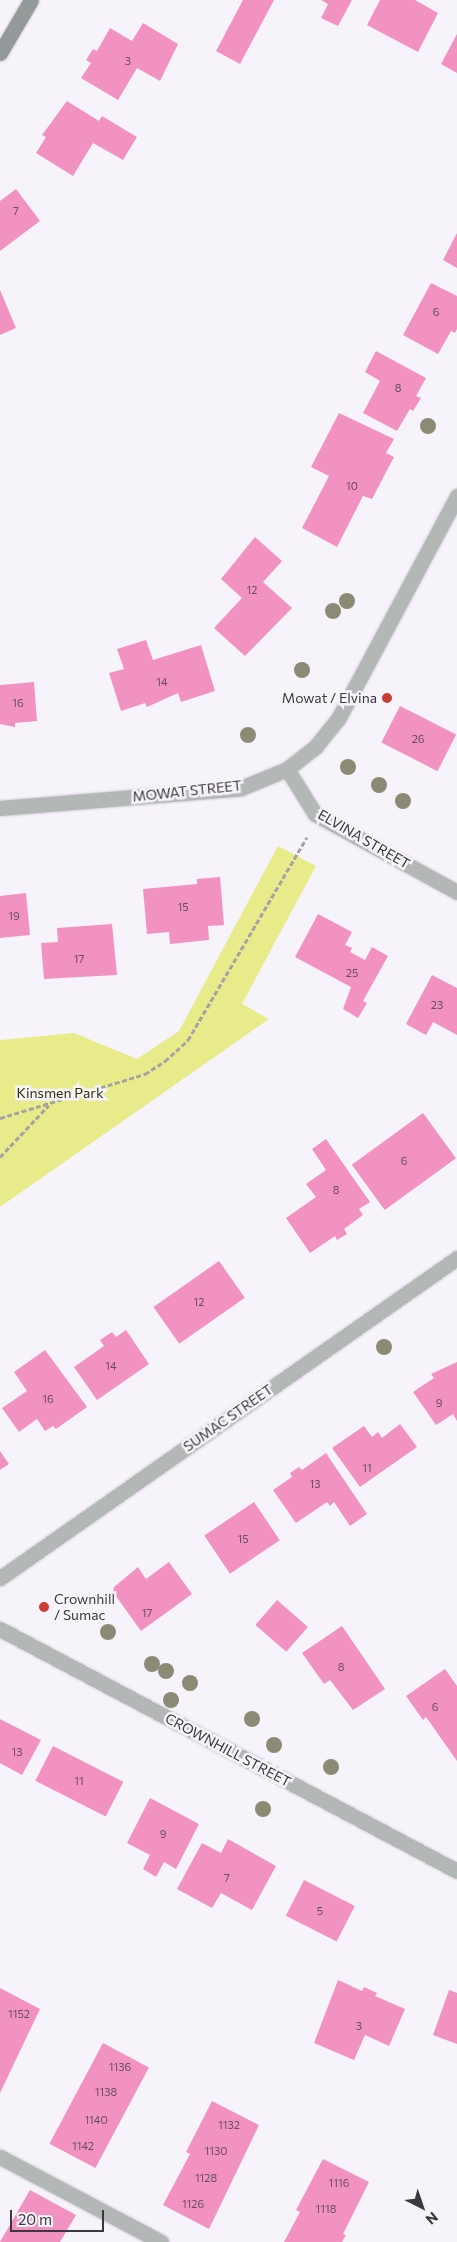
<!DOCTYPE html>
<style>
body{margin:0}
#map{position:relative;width:457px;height:2242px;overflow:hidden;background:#f7f3fb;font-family:Commissioner,sans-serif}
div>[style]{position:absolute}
.green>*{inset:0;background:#e7eb8a}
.building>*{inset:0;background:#f192c0;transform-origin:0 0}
.path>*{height:3px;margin-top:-1.5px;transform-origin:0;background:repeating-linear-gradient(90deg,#a4a1a7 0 5px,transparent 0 7.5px)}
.roads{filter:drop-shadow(0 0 1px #d1ced5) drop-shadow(0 0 1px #d1ced5)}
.street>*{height:15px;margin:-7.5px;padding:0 7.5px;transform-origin:7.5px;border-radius:7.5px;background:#b3b8b7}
.secondary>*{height:15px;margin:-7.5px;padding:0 7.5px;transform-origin:7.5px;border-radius:7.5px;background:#939a99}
.trees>*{width:16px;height:16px;margin:-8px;border-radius:50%;background:#8b8a75}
.dots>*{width:14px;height:14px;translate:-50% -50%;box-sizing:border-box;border:2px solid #f7f3fb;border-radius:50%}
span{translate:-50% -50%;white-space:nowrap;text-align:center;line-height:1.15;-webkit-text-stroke:5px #f7f3fb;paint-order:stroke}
.number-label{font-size:11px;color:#684f5d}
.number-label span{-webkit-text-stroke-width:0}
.poi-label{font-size:14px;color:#3b393c}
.right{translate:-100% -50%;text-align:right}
.left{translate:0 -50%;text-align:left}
.street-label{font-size:14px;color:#3b393c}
.park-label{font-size:14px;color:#333508}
.north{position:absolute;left:397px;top:2182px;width:50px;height:50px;-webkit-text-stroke:4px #f7f3fb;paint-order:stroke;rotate:139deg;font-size:14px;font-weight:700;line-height:20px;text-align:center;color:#3b393c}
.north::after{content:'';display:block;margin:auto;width:18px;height:22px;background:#3b393c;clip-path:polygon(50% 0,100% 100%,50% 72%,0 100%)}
.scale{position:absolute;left:10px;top:2210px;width:94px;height:22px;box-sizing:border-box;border:2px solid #3b393c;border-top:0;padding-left:6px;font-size:15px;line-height:18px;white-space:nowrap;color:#3b393c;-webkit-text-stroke:4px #f7f3fb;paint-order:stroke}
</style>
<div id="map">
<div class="green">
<div style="clip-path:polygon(278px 846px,316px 866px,242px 1004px,269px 1019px,0 1207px,0 1040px,74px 1033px,137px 1059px,179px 1031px)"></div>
</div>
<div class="building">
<div style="clip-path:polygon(243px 0,274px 0,240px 64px,216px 51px)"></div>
<div style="clip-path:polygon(321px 0,352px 0,338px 26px,321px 18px,328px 4px)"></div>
<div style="clip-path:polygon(380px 0,415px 0,438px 13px,418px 52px,367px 25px)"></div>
<div style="clip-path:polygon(143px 23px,178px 44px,160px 81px,137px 68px,118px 100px,81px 78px,91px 63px,86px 60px,93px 49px,97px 51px,110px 28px,132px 41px)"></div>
<div style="clip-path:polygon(457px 34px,457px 73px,441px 64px)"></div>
<div style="clip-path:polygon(67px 101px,99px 121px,102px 116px,137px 137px,123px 160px,93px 143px,73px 176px,36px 153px,46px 137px,42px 135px)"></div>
<div style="clip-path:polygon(16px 189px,40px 221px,0 251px,0 201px)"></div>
<div style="clip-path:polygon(457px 233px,457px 268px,443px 260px)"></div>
<div style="clip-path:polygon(431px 283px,457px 296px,457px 329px,455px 333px,451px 331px,438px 354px,403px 335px)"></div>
<div style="clip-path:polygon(0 290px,16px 328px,0 335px)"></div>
<div style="clip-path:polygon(376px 351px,426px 378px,416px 396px,421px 398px,413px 411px,410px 409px,397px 431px,363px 413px,380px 381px,365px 372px)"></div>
<div style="clip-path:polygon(339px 413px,394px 439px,386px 453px,394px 457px,372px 499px,363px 496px,337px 547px,302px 528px,329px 476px,311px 467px)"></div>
<div style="clip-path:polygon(255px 537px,282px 561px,263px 582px,292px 608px,245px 656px,214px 628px,242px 598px,221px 579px)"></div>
<div style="clip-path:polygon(146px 640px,153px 660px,201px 645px,215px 691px,181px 702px,178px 693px,147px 707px,145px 703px,121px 711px,109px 673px,124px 669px,117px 649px)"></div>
<div style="clip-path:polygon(34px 682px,37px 721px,15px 723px,15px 727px,0 724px,0 685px)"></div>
<div style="left:400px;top:706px;width:63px;height:41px;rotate:27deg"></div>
<div style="clip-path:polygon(220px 877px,224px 925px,208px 926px,209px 940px,170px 944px,169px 932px,147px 934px,143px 889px,197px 884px,197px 879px)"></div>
<div style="clip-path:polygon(26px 893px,30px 935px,0 938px,0 896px)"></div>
<div style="clip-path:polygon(318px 914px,352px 932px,345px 945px,352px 948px,350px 952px,365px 960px,372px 947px,388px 956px,363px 1001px,367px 1003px,358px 1018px,343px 1009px,351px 987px,295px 957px)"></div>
<div style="clip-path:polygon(112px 924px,117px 975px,44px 979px,41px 943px,58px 942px,57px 928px)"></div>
<div style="clip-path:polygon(432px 975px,457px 988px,457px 1035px,433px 1022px,426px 1035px,406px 1024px)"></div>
<div style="left:423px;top:1113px;width:56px;height:88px;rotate:54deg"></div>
<div style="clip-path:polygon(326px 1139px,370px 1202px,359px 1209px,363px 1215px,344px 1229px,347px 1234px,337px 1240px,335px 1236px,310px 1253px,286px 1218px,316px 1197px,306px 1184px,326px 1170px,312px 1149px)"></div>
<div style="left:219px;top:1261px;width:45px;height:80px;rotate:55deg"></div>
<div style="clip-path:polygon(126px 1330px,149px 1364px,97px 1400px,74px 1367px,104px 1346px,100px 1340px,112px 1332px,116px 1337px)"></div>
<div style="clip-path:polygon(45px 1350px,87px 1407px,56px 1429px,53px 1426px,45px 1431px,37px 1419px,19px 1432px,2px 1408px,27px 1391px,14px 1372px)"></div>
<div style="clip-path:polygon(457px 1362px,457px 1421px,453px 1414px,436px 1425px,413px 1392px,434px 1378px,431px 1374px)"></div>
<div style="clip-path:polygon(400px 1424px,417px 1447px,360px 1487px,332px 1448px,364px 1426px,372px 1437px,378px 1432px,382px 1438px)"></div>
<div style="clip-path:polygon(0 1451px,9px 1464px,0 1470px)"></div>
<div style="clip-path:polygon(326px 1453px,367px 1514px,350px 1526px,334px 1502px,330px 1506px,327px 1502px,296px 1523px,273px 1490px,292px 1477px,290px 1473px,299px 1467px,302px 1470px)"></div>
<div style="left:254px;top:1502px;width:46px;height:60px;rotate:56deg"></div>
<div style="clip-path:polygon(169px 1562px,192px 1594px,141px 1631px,113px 1592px,114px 1587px,138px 1567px,146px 1579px)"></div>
<div style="left:277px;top:1600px;width:41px;height:33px;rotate:41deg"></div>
<div style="clip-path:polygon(342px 1626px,385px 1689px,353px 1710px,330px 1680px,324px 1684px,302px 1653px)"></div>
<div style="clip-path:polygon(445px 1669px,457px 1686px,457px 1761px,426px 1717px,423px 1720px,406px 1696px)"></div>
<div style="clip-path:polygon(0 1719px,41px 1740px,22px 1775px,0 1763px)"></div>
<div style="left:53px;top:1746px;width:79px;height:39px;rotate:27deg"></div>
<div style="clip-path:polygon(150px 1798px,199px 1824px,176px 1869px,164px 1862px,156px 1877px,143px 1869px,150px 1855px,127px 1843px)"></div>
<div style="clip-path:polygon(228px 1839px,276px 1866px,252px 1910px,221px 1893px,212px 1908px,177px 1889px,202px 1843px,221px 1853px)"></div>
<div style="left:304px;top:1880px;width:57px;height:40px;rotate:27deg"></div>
<div style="clip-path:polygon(338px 1980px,362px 1991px,364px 1987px,377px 1993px,375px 1996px,405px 2009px,389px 2046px,365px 2035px,354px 2060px,314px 2043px)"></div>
<div style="clip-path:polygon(0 1988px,40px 2009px,0 2093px)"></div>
<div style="clip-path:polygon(449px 1990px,457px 1993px,457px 2044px,433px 2035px)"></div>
<div style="left:103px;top:2043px;width:52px;height:114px;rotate:28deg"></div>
<div style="clip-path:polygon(212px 2101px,259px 2125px,209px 2229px,163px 2205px,190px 2154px,186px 2152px)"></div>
<div style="clip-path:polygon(323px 2159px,369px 2182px,343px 2234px,346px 2235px,342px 2242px,284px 2242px,300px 2212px,296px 2210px)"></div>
<div style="clip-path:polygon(30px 2190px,76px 2215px,60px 2242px,0 2242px)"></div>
</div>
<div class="path">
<div style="left:0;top:1118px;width:152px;rotate:-16.9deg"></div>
<div style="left:145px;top:1074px;width:24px;rotate:-33deg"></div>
<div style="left:165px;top:1061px;width:31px;rotate:-42deg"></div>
<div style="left:188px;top:1040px;width:235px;rotate:-59.6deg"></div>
<div style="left:0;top:1157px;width:71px;rotate:-46.7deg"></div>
</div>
<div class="roads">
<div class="street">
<div style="left:287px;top:769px;width:53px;rotate:58.1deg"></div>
<div style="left:315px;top:814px;width:162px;rotate:28.8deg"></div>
<div style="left:0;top:808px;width:242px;rotate:-4.7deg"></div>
<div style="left:241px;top:788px;width:50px;rotate:-22.4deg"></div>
<div style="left:287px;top:769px;width:37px;rotate:-38deg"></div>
<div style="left:316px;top:746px;width:35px;rotate:-51deg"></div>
<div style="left:338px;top:719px;width:253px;rotate:-61.9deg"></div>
<div style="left:0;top:1578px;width:558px;rotate:-35deg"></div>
<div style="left:0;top:1629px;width:517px;rotate:27.9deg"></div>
<div style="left:0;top:2157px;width:182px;rotate:27.8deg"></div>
</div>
<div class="secondary">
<div style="left:0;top:53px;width:61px;rotate:-59.7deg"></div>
</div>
</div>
<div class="trees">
<div style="left:428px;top:426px"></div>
<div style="left:347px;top:601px"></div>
<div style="left:333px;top:611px"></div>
<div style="left:302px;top:670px"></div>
<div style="left:248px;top:735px"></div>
<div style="left:348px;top:767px"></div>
<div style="left:379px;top:785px"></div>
<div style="left:403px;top:801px"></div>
<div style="left:384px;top:1347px"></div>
<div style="left:108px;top:1632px"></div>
<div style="left:152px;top:1664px"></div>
<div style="left:166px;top:1671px"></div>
<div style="left:190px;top:1683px"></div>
<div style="left:171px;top:1700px"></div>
<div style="left:252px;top:1719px"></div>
<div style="left:274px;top:1745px"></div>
<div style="left:331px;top:1767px"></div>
<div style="left:263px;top:1809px"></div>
</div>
<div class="dots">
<div style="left:387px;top:698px;background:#ca3c34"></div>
<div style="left:44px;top:1607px;background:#ca3c34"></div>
</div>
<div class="number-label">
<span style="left:128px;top:61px">3</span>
<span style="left:16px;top:211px">7</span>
<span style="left:436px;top:312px">6</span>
<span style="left:398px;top:388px">8</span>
<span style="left:352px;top:486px">10</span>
<span style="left:252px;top:590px">12</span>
<span style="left:162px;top:682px">14</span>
<span style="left:18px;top:703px">16</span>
<span style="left:418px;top:739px">26</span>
<span style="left:183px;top:907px">15</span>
<span style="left:14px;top:916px">19</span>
<span style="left:79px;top:959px">17</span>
<span style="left:352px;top:973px">25</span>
<span style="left:437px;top:1005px">23</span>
<span style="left:404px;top:1161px">6</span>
<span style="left:336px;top:1190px">8</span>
<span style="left:199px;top:1302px">12</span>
<span style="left:111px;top:1366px">14</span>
<span style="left:48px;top:1399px">16</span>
<span style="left:439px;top:1403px">9</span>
<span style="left:367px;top:1468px">11</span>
<span style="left:315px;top:1484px">13</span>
<span style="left:243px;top:1539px">15</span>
<span style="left:147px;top:1613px">17</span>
<span style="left:341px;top:1667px">8</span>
<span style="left:435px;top:1707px">6</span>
<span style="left:17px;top:1752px">13</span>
<span style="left:79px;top:1781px">11</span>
<span style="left:163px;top:1834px">9</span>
<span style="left:227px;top:1878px">7</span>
<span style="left:320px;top:1911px">5</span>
<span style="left:19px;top:2014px">1152</span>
<span style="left:359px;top:2026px">3</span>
<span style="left:120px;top:2067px">1136</span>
<span style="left:106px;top:2092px">1138</span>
<span style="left:96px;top:2120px">1140</span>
<span style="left:229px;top:2125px">1132</span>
<span style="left:83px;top:2146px">1142</span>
<span style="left:216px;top:2151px">1130</span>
<span style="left:206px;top:2178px">1128</span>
<span style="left:339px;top:2183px">1116</span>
<span style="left:193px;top:2204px">1126</span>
<span style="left:326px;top:2209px">1118</span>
</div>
<div class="poi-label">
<span class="right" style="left:377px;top:698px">Mowat / Elvina</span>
<span class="left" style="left:54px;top:1607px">Crownhill<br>/ Sumac</span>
</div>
<div class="street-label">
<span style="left:187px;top:791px;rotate:-6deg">MOWAT STREET</span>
<span style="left:364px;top:839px;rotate:30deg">ELVINA STREET</span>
<span style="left:228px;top:1418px;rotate:-35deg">SUMAC STREET</span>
<span style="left:228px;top:1750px;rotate:28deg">CROWNHILL STREET</span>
</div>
<div class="park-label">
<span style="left:60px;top:1093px">Kinsmen Park</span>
</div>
<div class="north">N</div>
<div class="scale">20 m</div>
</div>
